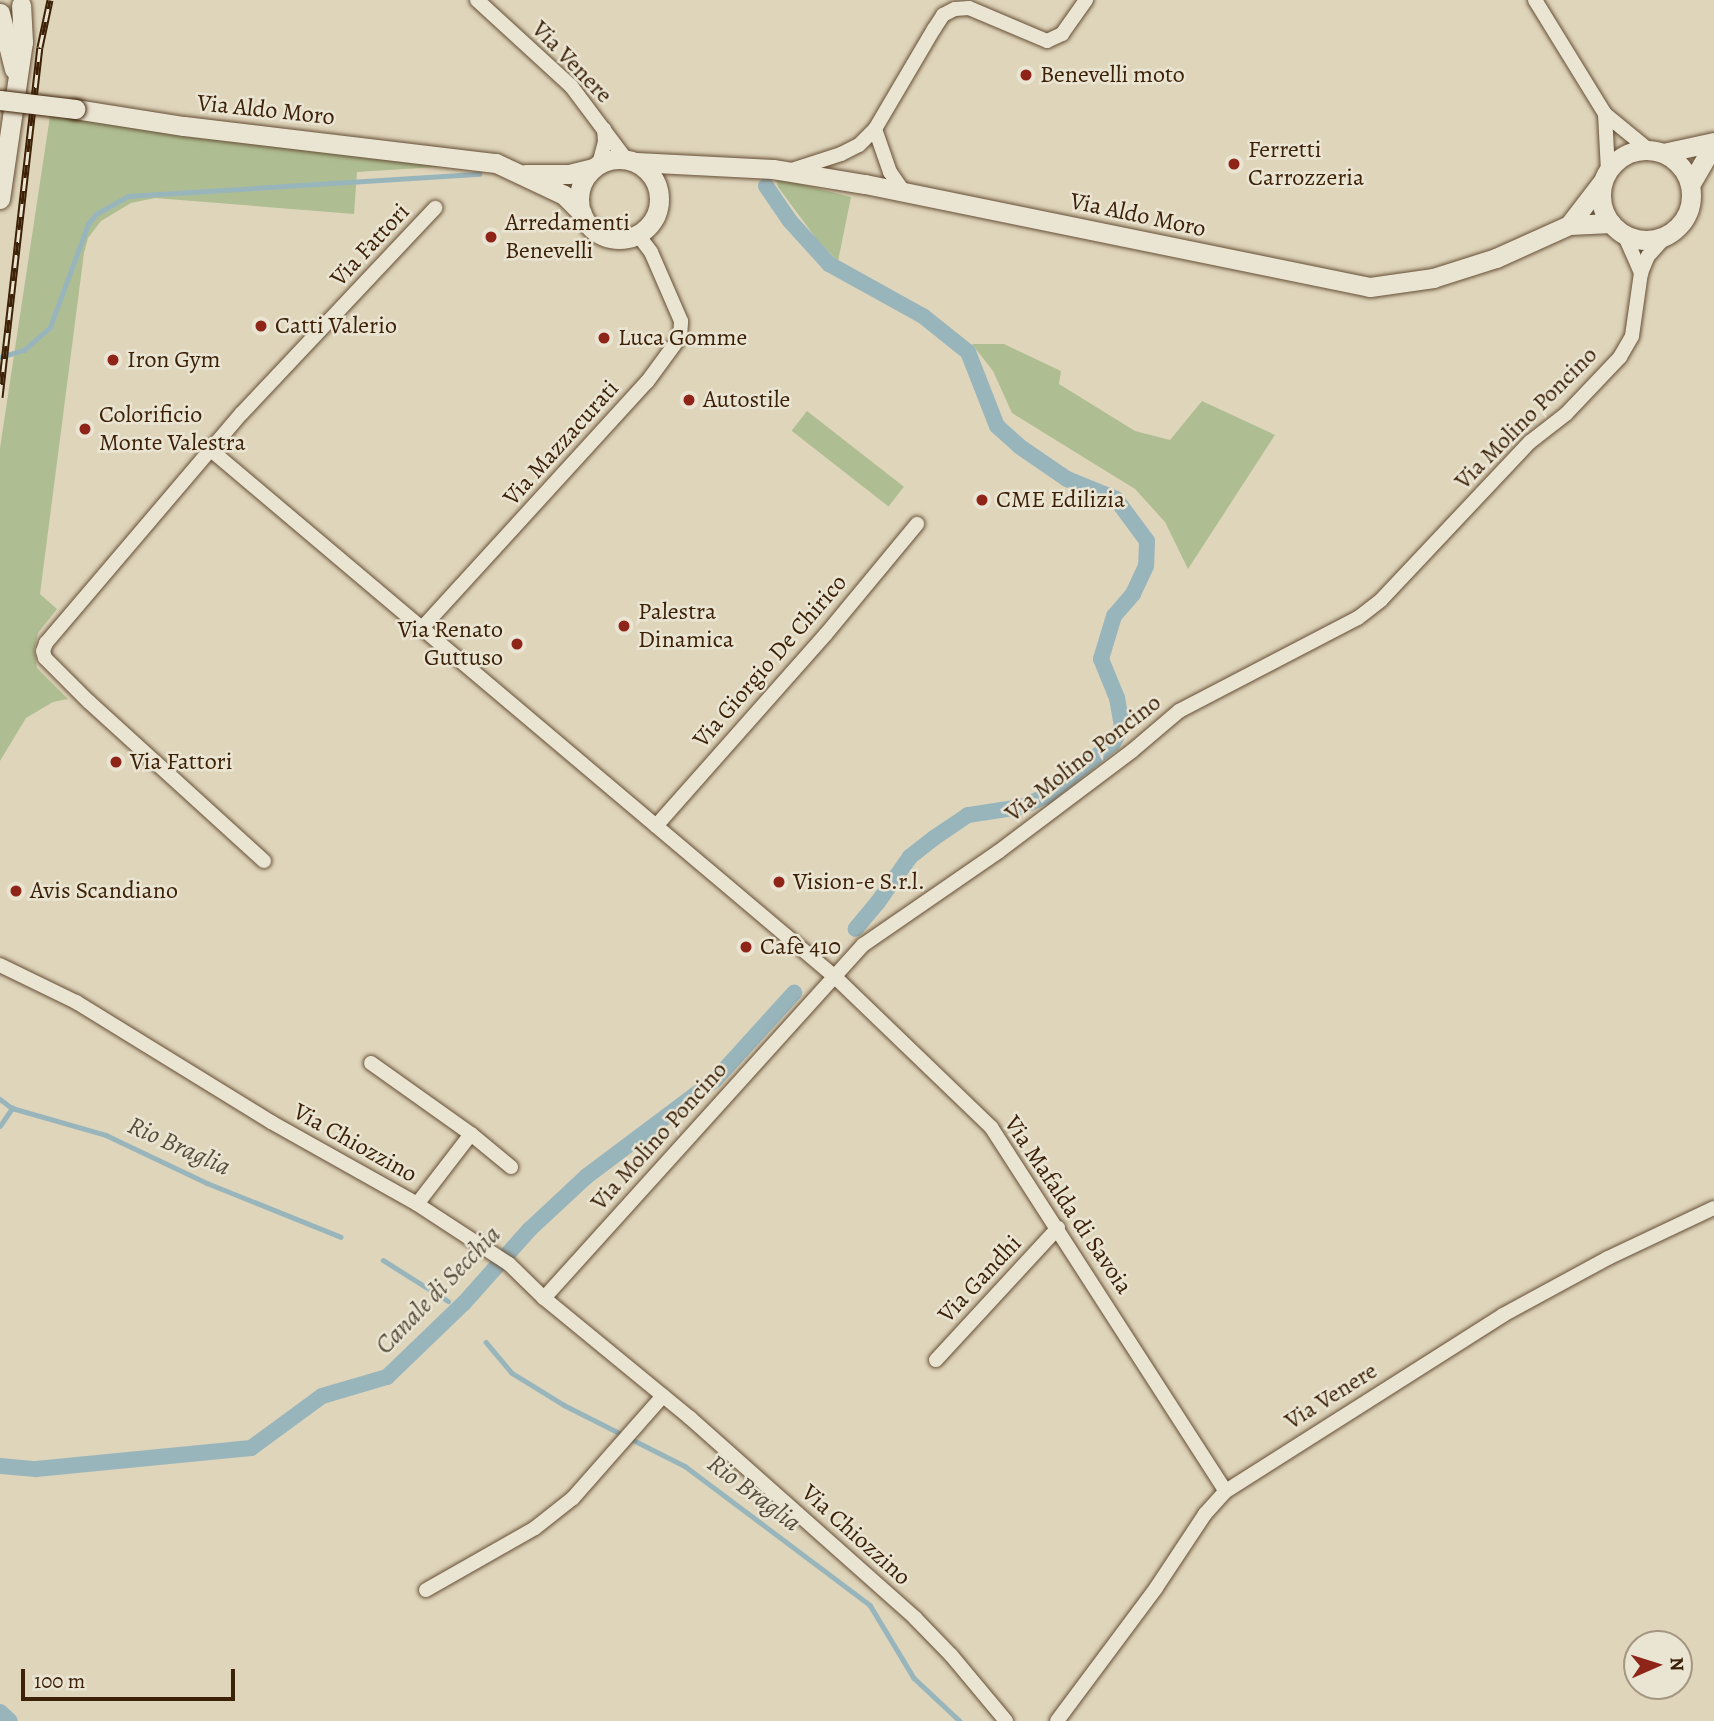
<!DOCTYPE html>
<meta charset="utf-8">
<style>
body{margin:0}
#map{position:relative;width:1714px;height:1721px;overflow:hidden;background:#dfd5bb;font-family:Alegreya,serif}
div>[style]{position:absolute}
.green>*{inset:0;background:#afbe92;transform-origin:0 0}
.stream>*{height:4.5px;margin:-2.25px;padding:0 2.25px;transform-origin:2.25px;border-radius:2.25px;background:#99b5bc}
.canal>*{height:16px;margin:-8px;padding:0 8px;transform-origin:8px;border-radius:8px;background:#99b5bc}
.roads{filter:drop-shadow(0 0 2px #654e34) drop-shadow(0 0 2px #654e34)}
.street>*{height:14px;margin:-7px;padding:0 7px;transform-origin:7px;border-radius:7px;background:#eae4d3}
.secondary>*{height:19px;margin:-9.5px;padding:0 9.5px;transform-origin:9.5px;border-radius:9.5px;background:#eae4d3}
.secondary>.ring{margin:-9.5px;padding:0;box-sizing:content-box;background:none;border:19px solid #eae4d3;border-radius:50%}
.rail>*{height:7px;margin-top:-3.5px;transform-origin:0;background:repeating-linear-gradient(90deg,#eae4d3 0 13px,#3c2107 0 26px);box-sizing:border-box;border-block:2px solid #3c2107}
.bridges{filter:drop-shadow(0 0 2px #3c2107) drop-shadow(0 0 2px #3c2107)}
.secondary-bridge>*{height:19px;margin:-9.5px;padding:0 9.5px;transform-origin:9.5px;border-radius:9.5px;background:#eae4d3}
.dots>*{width:19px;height:19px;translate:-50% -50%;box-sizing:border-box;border:4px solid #eae4d3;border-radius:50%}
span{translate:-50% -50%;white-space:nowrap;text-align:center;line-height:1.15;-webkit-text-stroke:5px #eae4d3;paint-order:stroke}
.street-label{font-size:24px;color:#3c2107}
.poi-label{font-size:24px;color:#3c2107}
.left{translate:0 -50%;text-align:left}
.right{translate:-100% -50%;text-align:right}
.water-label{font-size:26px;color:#584d3d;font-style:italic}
.north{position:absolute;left:1623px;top:1630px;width:70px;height:70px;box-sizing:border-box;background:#eae4d3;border:2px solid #a49681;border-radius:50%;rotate:87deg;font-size:19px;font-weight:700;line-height:28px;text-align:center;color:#3c2107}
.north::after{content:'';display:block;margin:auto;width:24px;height:32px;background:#8f2418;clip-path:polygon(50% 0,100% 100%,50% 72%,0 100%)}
.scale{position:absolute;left:21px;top:1669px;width:214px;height:32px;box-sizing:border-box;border:4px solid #3c2107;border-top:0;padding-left:9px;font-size:21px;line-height:24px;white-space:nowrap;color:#3c2107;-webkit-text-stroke:5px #eae4d3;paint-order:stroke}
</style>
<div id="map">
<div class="green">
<div style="clip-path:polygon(50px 116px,453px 166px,357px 172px,354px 214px,155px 198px,131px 203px,101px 221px,88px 238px,84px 253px,40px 594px,57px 609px,38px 633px,34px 650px,37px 668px,68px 699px,53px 702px,26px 718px,0 761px,0 448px)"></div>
<div style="clip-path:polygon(776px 178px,851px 197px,838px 261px,818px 241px,778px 187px)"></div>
<div style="clip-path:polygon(972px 344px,1004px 344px,1061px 371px,1059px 384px,1135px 431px,1170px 440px,1202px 401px,1275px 435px,1188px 569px,1165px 522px,1135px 489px,1012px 413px,993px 371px)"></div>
<div style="left:807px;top:411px;width:123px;height:25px;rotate:38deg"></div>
</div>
<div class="stream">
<div style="left:0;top:357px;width:25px;rotate:-16deg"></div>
<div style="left:24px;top:350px;width:35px;rotate:-41deg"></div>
<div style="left:50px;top:327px;width:110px;rotate:-69.7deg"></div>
<div style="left:88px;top:224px;width:13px;rotate:-51deg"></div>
<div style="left:96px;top:214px;width:37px;rotate:-29deg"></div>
<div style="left:128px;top:196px;width:352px;rotate:-3.6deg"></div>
<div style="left:0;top:1099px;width:15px;rotate:37deg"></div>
<div style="left:12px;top:1108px;width:98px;rotate:16deg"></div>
<div style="left:106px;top:1135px;width:112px;rotate:25.4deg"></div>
<div style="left:207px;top:1183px;width:144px;rotate:21.9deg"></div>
<div style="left:0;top:1126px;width:22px;rotate:-56deg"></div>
<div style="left:383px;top:1260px;width:77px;rotate:32.2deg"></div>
<div style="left:486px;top:1342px;width:40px;rotate:50deg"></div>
<div style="left:512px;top:1373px;width:61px;rotate:31.6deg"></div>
<div style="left:564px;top:1405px;width:136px;rotate:26.8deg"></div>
<div style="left:685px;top:1466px;width:231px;rotate:36.9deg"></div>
<div style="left:870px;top:1605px;width:85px;rotate:58.9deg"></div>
<div style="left:914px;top:1678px;width:63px;rotate:43.1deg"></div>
</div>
<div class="canal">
<div style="left:766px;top:186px;width:42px;rotate:55.6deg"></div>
<div style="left:790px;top:221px;width:58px;rotate:47.8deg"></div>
<div style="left:829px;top:264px;width:107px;rotate:29deg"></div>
<div style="left:923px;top:316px;width:58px;rotate:38.7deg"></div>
<div style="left:968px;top:352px;width:79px;rotate:68.6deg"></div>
<div style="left:997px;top:426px;width:30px;rotate:42deg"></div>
<div style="left:1019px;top:446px;width:58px;rotate:34.5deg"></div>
<div style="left:1067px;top:479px;width:53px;rotate:22.2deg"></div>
<div style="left:1116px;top:499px;width:52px;rotate:53.6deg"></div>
<div style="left:1147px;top:541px;width:25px;rotate:92deg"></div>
<div style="left:1146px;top:566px;width:31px;rotate:115deg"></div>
<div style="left:1133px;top:594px;width:29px;rotate:131deg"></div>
<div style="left:1114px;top:616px;width:45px;rotate:106.8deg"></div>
<div style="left:1101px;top:659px;width:42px;rotate:67.7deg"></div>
<div style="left:1117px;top:698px;width:29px;rotate:80deg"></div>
<div style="left:1122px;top:727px;width:18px;rotate:119deg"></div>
<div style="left:1113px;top:743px;width:85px;rotate:141.7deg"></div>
<div style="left:1046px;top:796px;width:27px;rotate:156deg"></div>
<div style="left:1021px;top:807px;width:54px;rotate:171.4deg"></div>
<div style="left:968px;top:815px;width:41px;rotate:145.9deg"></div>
<div style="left:934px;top:838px;width:31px;rotate:142deg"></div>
<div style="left:910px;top:857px;width:55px;rotate:125.4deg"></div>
<div style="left:878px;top:902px;width:35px;rotate:130deg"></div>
<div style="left:0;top:1466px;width:36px;rotate:5deg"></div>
<div style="left:36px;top:1469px;width:216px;rotate:-5.6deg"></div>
<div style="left:251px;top:1448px;width:88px;rotate:-36.2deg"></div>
<div style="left:322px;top:1396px;width:68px;rotate:-16.3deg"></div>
<div style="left:387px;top:1377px;width:107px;rotate:-43.9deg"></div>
<div style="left:464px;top:1303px;width:98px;rotate:-48.3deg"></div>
<div style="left:529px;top:1230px;width:79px;rotate:-43deg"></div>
<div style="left:587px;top:1176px;width:160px;rotate:-36.9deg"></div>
<div style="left:715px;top:1080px;width:118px;rotate:-47.8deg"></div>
<div style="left:0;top:1712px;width:13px;rotate:42deg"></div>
</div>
<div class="roads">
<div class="street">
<div style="left:477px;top:0;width:127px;rotate:42.5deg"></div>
<div style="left:571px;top:86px;width:90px;rotate:53.1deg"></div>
<div style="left:1535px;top:0;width:134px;rotate:58.4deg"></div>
<div style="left:1605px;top:114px;width:57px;rotate:39.3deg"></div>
<div style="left:1605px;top:114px;width:57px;rotate:87deg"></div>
<div style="left:875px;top:129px;width:46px;rotate:70.8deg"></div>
<div style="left:890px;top:172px;width:24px;rotate:55deg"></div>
<div style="left:599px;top:164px;width:23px;rotate:-75deg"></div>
<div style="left:605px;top:142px;width:13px;rotate:-94deg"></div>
<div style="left:792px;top:170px;width:52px;rotate:-18.1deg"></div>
<div style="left:841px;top:154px;width:20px;rotate:-27deg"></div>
<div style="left:859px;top:145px;width:23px;rotate:-45deg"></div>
<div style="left:875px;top:129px;width:116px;rotate:-59.5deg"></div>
<div style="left:934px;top:29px;width:17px;rotate:-57deg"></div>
<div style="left:943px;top:15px;width:13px;rotate:-27deg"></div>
<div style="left:955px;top:9px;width:14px;rotate:-4deg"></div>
<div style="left:969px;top:8px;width:85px;rotate:22.9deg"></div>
<div style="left:1047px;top:41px;width:17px;rotate:-25deg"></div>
<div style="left:1062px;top:34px;width:42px;rotate:-54.8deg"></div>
<div style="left:1624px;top:234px;width:43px;rotate:66.4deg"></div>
<div style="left:212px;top:451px;width:814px;rotate:40.17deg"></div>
<div style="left:834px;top:976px;width:218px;rotate:43.9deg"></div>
<div style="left:991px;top:1127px;width:433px;rotate:57.2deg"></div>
<div style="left:423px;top:627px;width:332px;rotate:-47.6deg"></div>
<div style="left:647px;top:382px;width:56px;rotate:-53.7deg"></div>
<div style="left:680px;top:337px;width:16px;rotate:-86deg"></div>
<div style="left:681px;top:321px;width:75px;rotate:-113.5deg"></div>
<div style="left:651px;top:252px;width:21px;rotate:-127deg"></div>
<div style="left:656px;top:826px;width:256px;rotate:-48.5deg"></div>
<div style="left:826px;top:634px;width:143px;rotate:-50.4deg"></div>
<div style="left:264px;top:861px;width:236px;rotate:-137.7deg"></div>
<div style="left:89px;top:702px;width:62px;rotate:-135deg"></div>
<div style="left:45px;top:658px;width:7px;rotate:-106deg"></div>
<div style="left:43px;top:651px;width:9px;rotate:-69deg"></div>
<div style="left:46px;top:643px;width:302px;rotate:-49.6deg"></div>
<div style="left:242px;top:413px;width:282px;rotate:-46.7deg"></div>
<div style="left:0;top:965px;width:85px;rotate:26deg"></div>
<div style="left:76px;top:1002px;width:229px;rotate:31.6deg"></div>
<div style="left:271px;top:1122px;width:167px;rotate:29.3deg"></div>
<div style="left:417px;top:1204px;width:110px;rotate:33.1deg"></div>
<div style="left:509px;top:1264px;width:49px;rotate:44.2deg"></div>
<div style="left:544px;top:1298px;width:189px;rotate:39.4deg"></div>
<div style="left:690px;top:1418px;width:301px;rotate:41.6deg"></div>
<div style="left:915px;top:1618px;width:52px;rotate:45.8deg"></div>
<div style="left:951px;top:1655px;width:86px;rotate:50.2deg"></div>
<div style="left:371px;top:1063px;width:123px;rotate:35.4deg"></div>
<div style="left:471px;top:1134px;width:88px;rotate:127.6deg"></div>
<div style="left:471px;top:1134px;width:52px;rotate:39.5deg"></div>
<div style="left:544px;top:1298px;width:476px;rotate:-47.9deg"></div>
<div style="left:863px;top:945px;width:164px;rotate:-34.6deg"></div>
<div style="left:998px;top:852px;width:168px;rotate:-37deg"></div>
<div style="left:1132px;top:751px;width:62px;rotate:-40.4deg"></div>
<div style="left:1179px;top:711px;width:202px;rotate:-27.5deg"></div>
<div style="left:1358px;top:618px;width:29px;rotate:-38deg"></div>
<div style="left:1381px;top:600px;width:217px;rotate:-46.7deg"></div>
<div style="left:1530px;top:442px;width:46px;rotate:-37.9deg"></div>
<div style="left:1566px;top:414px;width:79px;rotate:-46.5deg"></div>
<div style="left:1620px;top:357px;width:24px;rotate:-60deg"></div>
<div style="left:1632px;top:336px;width:64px;rotate:-81.9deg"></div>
<div style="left:1641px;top:273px;width:18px;rotate:-68deg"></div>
<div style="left:1648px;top:256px;width:30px;rotate:-48deg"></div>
<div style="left:936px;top:1360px;width:180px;rotate:-47.3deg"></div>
<div style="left:426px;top:1590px;width:125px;rotate:-29.6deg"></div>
<div style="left:535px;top:1528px;width:48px;rotate:-38.3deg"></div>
<div style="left:573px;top:1498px;width:136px;rotate:-48.6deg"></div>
<div style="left:1057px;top:1721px;width:166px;rotate:-53.3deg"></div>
<div style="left:1156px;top:1588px;width:89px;rotate:-56.5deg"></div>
<div style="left:1205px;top:1514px;width:31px;rotate:-48deg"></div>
<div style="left:1226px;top:1491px;width:328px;rotate:-32.4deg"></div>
<div style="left:1503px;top:1315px;width:119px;rotate:-28.5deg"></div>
<div style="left:1608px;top:1258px;width:117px;rotate:-25.3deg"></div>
</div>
<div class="secondary">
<div style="left:0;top:13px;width:58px;rotate:76deg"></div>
<div style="left:75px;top:109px;width:110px;rotate:8.9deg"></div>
<div style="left:184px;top:126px;width:314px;rotate:6.8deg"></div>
<div style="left:496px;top:163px;width:75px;rotate:25.2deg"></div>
<div style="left:564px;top:195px;width:25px;rotate:45deg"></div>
<div class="ring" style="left:1601px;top:150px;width:71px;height:71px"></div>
<div style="left:1663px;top:153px;width:52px;rotate:-12.2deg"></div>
<div class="ring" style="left:579px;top:159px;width:61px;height:61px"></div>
<div style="left:636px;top:162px;width:137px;rotate:2.9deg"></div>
<div style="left:773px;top:169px;width:93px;rotate:9.3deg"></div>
<div style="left:865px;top:184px;width:515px;rotate:11.53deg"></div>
<div style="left:1370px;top:287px;width:64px;rotate:-8.1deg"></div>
<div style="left:1433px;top:278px;width:66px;rotate:-17.6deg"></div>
<div style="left:1496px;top:258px;width:80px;rotate:-24.3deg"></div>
<div style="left:1569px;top:225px;width:42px;rotate:-2.7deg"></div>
<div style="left:525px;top:174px;width:44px"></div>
<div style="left:569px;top:174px;width:25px;rotate:-14deg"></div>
<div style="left:1690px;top:185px;width:48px;rotate:-59.7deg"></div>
<div style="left:0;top:199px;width:159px;rotate:-81.7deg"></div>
<div style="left:23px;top:42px;width:37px;rotate:-93deg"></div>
<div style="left:1569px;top:225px;width:54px;rotate:-52.5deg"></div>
</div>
</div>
<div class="rail">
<div style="left:0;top:397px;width:352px;rotate:-83.5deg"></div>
<div style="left:40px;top:47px;width:48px;rotate:-78deg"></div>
</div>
<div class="bridges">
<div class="secondary-bridge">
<div style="left:0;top:100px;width:76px;rotate:6.8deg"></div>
</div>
</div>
<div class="dots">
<div style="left:1026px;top:75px;background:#8f2418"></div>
<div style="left:1234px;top:164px;background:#8f2418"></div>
<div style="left:491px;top:237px;background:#8f2418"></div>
<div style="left:261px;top:326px;background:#8f2418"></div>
<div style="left:604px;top:338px;background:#8f2418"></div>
<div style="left:113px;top:360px;background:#8f2418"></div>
<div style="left:689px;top:400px;background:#8f2418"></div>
<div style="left:85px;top:429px;background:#8f2418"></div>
<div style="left:982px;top:500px;background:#8f2418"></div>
<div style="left:624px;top:626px;background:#8f2418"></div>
<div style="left:517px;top:644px;background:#8f2418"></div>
<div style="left:116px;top:762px;background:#8f2418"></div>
<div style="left:779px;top:882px;background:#8f2418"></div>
<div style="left:16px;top:891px;background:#8f2418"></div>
<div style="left:746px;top:947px;background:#8f2418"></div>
</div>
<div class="street-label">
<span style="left:572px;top:62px;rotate:46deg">Via Venere</span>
<span style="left:266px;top:110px;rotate:6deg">Via Aldo Moro</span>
<span style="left:1138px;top:215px;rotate:12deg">Via Aldo Moro</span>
<span style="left:370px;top:245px;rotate:-47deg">Via Fattori</span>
<span style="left:1526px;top:418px;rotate:-45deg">Via Molino Poncino</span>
<span style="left:561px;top:443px;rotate:-48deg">Via Mazzacurati</span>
<span style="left:770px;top:661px;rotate:-49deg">Via Giorgio De Chirico</span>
<span style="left:1083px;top:758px;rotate:-38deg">Via Molino Poncino</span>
<span style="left:659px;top:1136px;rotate:-48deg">Via Molino Poncino</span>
<span style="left:355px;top:1143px;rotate:29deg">Via Chiozzino</span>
<span style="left:1068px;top:1205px;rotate:56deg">Via Mafalda di Savoia</span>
<span style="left:980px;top:1279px;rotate:-47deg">Via Gandhi</span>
<span style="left:1331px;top:1396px;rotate:-32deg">Via Venere</span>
<span style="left:856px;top:1535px;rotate:42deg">Via Chiozzino</span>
</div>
<div class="poi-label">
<span class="left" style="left:1040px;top:75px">Benevelli moto</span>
<span class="left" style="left:1248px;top:164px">Ferretti<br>Carrozzeria</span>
<span class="left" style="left:505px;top:237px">Arredamenti<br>Benevelli</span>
<span class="left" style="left:275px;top:326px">Catti Valerio</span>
<span class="left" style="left:618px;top:338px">Luca Gomme</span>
<span class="left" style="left:127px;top:360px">Iron Gym</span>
<span class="left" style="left:703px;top:400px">Autostile</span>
<span class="left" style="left:99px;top:429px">Colorificio<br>Monte Valestra</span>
<span class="left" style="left:996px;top:500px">CME Edilizia</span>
<span class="left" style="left:638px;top:626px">Palestra<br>Dinamica</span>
<span class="right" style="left:503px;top:644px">Via Renato<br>Guttuso</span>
<span class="left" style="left:130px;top:762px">Via Fattori</span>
<span class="left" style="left:793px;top:882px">Vision-e S.r.l.</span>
<span class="left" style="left:30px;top:891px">Avis Scandiano</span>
<span class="left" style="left:760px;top:947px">Cafè 410</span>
</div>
<div class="water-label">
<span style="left:179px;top:1146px;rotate:24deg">Rio Braglia</span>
<span style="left:438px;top:1290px;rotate:-46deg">Canale di Secchia</span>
<span style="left:754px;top:1493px;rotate:37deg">Rio Braglia</span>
</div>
<div class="north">N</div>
<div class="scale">100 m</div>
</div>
